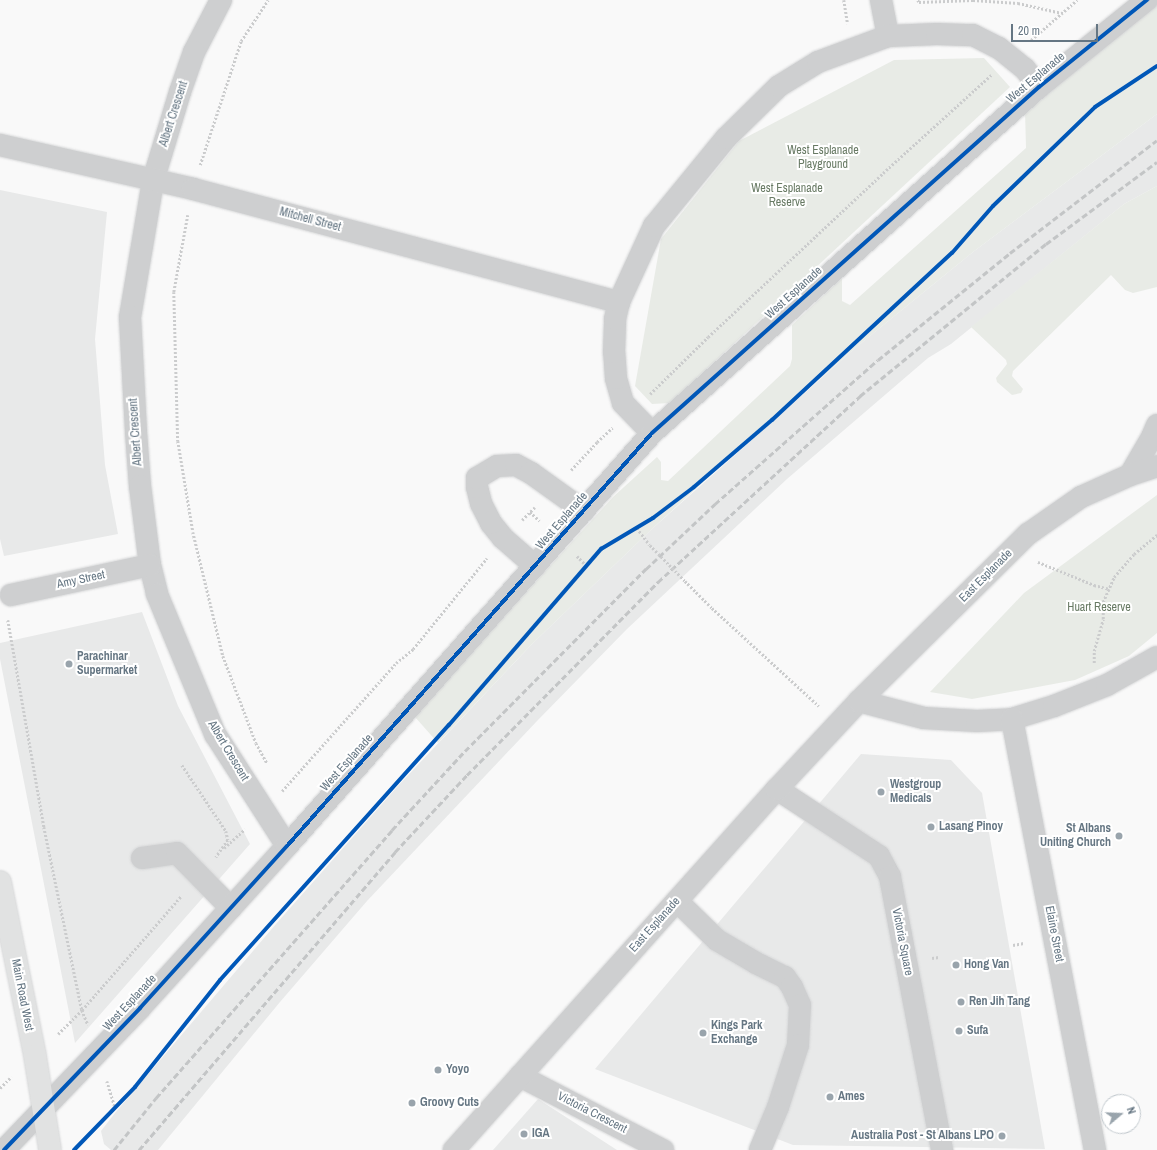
<!DOCTYPE html>
<style>
body{margin:0}
#map{position:relative;width:1157px;height:1150px;overflow:hidden;background:#f9f9f9;font-family:"Archivo Narrow",sans-serif}
div>[style]{position:absolute}
.built>*{inset:0;background:#e8e9e9}
.green>*{inset:0;background:#e8ebe6}
.path>*{height:2.5px;margin-top:-1.25px;transform-origin:0;background:repeating-linear-gradient(90deg,#cbcccd 0 2px,transparent 0 4px)}
.roads{filter:drop-shadow(0 0 1px #d5d6d7) drop-shadow(0 0 1px #d5d6d7)}
.minor>*{height:22px;margin:-11px;padding:0 11px;transform-origin:11px;border-radius:11px;background:#cecfd0}
.major>*{height:22px;margin:-11px;padding:0 11px;transform-origin:11px;border-radius:11px;background:#e1e2e2}
.rail>*{height:3px;margin-top:-1.5px;transform-origin:0;background:repeating-linear-gradient(90deg,#c3c5c6 0 6px,transparent 0 9px)}
.path-bridge>*{height:2.5px;margin-top:-1.25px;transform-origin:0;background:repeating-linear-gradient(90deg,#cbcccd 0 2px,transparent 0 4px)}
.cycleway>*{height:4px;margin:-2px;padding:0 2px;transform-origin:2px;border-radius:2px;background:#0057b8}
.dots>*{width:11px;height:11px;translate:-50% -50%;box-sizing:border-box;border:2px solid #fff;border-radius:50%}
span{translate:-50% -50%;white-space:nowrap;text-align:center;line-height:1.15;-webkit-text-stroke:4px #fff;paint-order:stroke}
.street-label{font-size:12px;color:#657683}
.park-label{font-size:12px;color:#687a64}
.poi-label{font-size:12px;color:#657683;font-weight:700}
.left{translate:0 -50%;text-align:left}
.right{translate:-100% -50%;text-align:right}
.north{position:absolute;left:1101px;top:1094px;width:40px;height:40px;box-sizing:border-box;background:#fff;border:1px solid #c1c8cd;border-radius:50%;rotate:71deg;font-size:11px;font-weight:700;line-height:16px;text-align:center;color:#657683}
.north::after{content:'';display:block;margin:auto;width:14px;height:18px;background:#99a4ac;clip-path:polygon(50% 0,100% 100%,50% 72%,0 100%)}
.scale{position:absolute;left:1011px;top:24px;width:87px;height:18px;box-sizing:border-box;border:2px solid #657683;border-top:0;padding-left:5px;font-size:12px;line-height:14px;white-space:nowrap;color:#657683;-webkit-text-stroke:3px #fff;paint-order:stroke}
</style>
<div id="map">
<div class="built">
<div style="clip-path:polygon(1157px 114px,1157px 186px,1124px 204px,951px 344px,928px 358px,787px 479px,627px 629px,537px 721px,367px 901px,280px 1002px,158px 1150px,111px 1150px,104px 1144px,101px 1131px,115px 1113px,276px 924px,397px 787px,532px 644px,653px 528px,854px 349px,973px 252px)"></div>
<div style="clip-path:polygon(0 190px,107px 212px,95px 339px,105px 465px,118px 534px,4px 556px,0 539px)"></div>
<div style="clip-path:polygon(142px 612px,178px 706px,250px 844px,75px 1043px,0 659px,0 643px)"></div>
<div style="clip-path:polygon(861px 754px,951px 760px,982px 793px,1045px 1149px,793px 1145px,595px 1069px)"></div>
<div style="clip-path:polygon(538px 1099px,617px 1150px,493px 1150px)"></div>
</div>
<div class="green">
<div style="clip-path:polygon(1157px 0,1157px 114px,973px 252px,854px 349px,723px 464px,653px 528px,532px 644px,438px 743px,415px 717px,466px 658px,613px 497px,657px 457px,661px 462px,661px 480px,668px 481px,790px 366px,792px 359px,792px 325px,842px 278px,842px 301px,850px 305px,1026px 148px,1025px 111px)"></div>
<div style="clip-path:polygon(984px 58px,1010px 87px,670px 403px,652px 404px,635px 386px,661px 239px,739px 141px,894px 60px)"></div>
<div style="clip-path:polygon(1157px 186px,1157px 287px,1133px 293px,1125px 290px,1111px 275px,1013px 371px,1012px 376px,1023px 389px,1021px 393px,1012px 395px,997px 382px,996px 378px,1007px 364px,1006px 360px,971px 327px,1124px 204px)"></div>
<div style="clip-path:polygon(1157px 495px,1157px 633px,1129px 656px,1075px 680px,972px 699px,930px 692px,1024px 593px)"></div>
</div>
<div class="path">
<div style="left:844px;top:0;width:24px;rotate:81deg"></div>
<div style="left:918px;top:0;width:2px;rotate:63deg"></div>
<div style="left:919px;top:2px;width:54px;rotate:-2.1deg"></div>
<div style="left:973px;top:0;width:45px;rotate:3.8deg"></div>
<div style="left:1018px;top:3px;width:45px;rotate:12.8deg"></div>
<div style="left:1031px;top:40px;width:61px;rotate:-41deg"></div>
<div style="left:200px;top:165px;width:131px;rotate:-71.7deg"></div>
<div style="left:241px;top:41px;width:49px;rotate:-56.6deg"></div>
<div style="left:188px;top:215px;width:78px;rotate:100.3deg"></div>
<div style="left:174px;top:292px;width:149px;rotate:88.5deg"></div>
<div style="left:178px;top:441px;width:92px;rotate:80.6deg"></div>
<div style="left:193px;top:532px;width:128px;rotate:76.4deg"></div>
<div style="left:223px;top:656px;width:93px;rotate:69.2deg"></div>
<div style="left:256px;top:743px;width:23px;rotate:61deg"></div>
<div style="left:650px;top:394px;width:81px;rotate:-44.5deg"></div>
<div style="left:708px;top:337px;width:240px;rotate:-43.1deg"></div>
<div style="left:883px;top:173px;width:146px;rotate:-42.2deg"></div>
<div style="left:571px;top:470px;width:38px;rotate:-47deg"></div>
<div style="left:597px;top:442px;width:21px;rotate:-43deg"></div>
<div style="left:530px;top:512px;width:13px;rotate:42deg"></div>
<div style="left:522px;top:520px;width:18px;rotate:-45deg"></div>
<div style="left:637px;top:528px;width:21px;rotate:53deg"></div>
<div style="left:577px;top:556px;width:14px;rotate:45deg"></div>
<div style="left:1038px;top:562px;width:61px;rotate:22.3deg"></div>
<div style="left:1094px;top:585px;width:16px;rotate:14deg"></div>
<div style="left:685px;top:581px;width:38px;rotate:45deg"></div>
<div style="left:712px;top:608px;width:145px;rotate:42.5deg"></div>
<div style="left:8px;top:620px;width:210px;rotate:80.1deg"></div>
<div style="left:44px;top:827px;width:187px;rotate:78.3deg"></div>
<div style="left:82px;top:1010px;width:16px;rotate:68deg"></div>
<div style="left:1094px;top:663px;width:12px;rotate:-90deg"></div>
<div style="left:1094px;top:651px;width:33px;rotate:-74deg"></div>
<div style="left:1103px;top:619px;width:17px;rotate:-90deg"></div>
<div style="left:1103px;top:602px;width:27px;rotate:-66deg"></div>
<div style="left:1114px;top:577px;width:30px;rotate:-49deg"></div>
<div style="left:1134px;top:554px;width:30px;rotate:-40deg"></div>
<div style="left:182px;top:765px;width:79px;rotate:56.3deg"></div>
<div style="left:226px;top:831px;width:9px;rotate:77deg"></div>
<div style="left:228px;top:840px;width:21px;rotate:125deg"></div>
<div style="left:282px;top:791px;width:171px;rotate:-48.3deg"></div>
<div style="left:396px;top:663px;width:22px;rotate:-39deg"></div>
<div style="left:413px;top:649px;width:117px;rotate:-50.9deg"></div>
<div style="left:224px;top:848px;width:28px;rotate:-42deg"></div>
<div style="left:1013px;top:945px;width:11px;rotate:-10deg"></div>
<div style="left:932px;top:958px;width:7px;rotate:-8deg"></div>
<div style="left:58px;top:1034px;width:34px;rotate:-45deg"></div>
<div style="left:82px;top:1010px;width:152px;rotate:-49deg"></div>
<div style="left:107px;top:1081px;width:27px;rotate:73deg"></div>
<div style="left:0;top:1088px;width:16px;rotate:-45deg"></div>
</div>
<div class="roads">
<div class="minor">
<div style="left:221px;top:0;width:59px;rotate:117.4deg"></div>
<div style="left:194px;top:52px;width:42px;rotate:109.3deg"></div>
<div style="left:180px;top:92px;width:93px;rotate:106.9deg"></div>
<div style="left:153px;top:181px;width:138px;rotate:99.6deg"></div>
<div style="left:130px;top:317px;width:115px;rotate:87deg"></div>
<div style="left:136px;top:432px;width:54px;rotate:85.8deg"></div>
<div style="left:140px;top:486px;width:80px;rotate:82.8deg"></div>
<div style="left:150px;top:565px;width:30px;rotate:76deg"></div>
<div style="left:157px;top:594px;width:152px;rotate:67.5deg"></div>
<div style="left:215px;top:734px;width:133px;rotate:57.3deg"></div>
<div style="left:881px;top:0;width:37px;rotate:79deg"></div>
<div style="left:0;top:145px;width:198px;rotate:12.8deg"></div>
<div style="left:193px;top:189px;width:441px;rotate:14.9deg"></div>
<div style="left:652px;top:433px;width:42px;rotate:-134deg"></div>
<div style="left:623px;top:403px;width:26px;rotate:-106deg"></div>
<div style="left:616px;top:378px;width:26px;rotate:-94deg"></div>
<div style="left:614px;top:352px;width:33px;rotate:-88deg"></div>
<div style="left:615px;top:319px;width:17px;rotate:-77deg"></div>
<div style="left:619px;top:302px;width:84px;rotate:-65.3deg"></div>
<div style="left:654px;top:226px;width:114px;rotate:-50.7deg"></div>
<div style="left:726px;top:138px;width:74px;rotate:-44.5deg"></div>
<div style="left:779px;top:86px;width:46px;rotate:-31.6deg"></div>
<div style="left:818px;top:62px;width:75px;rotate:-20.4deg"></div>
<div style="left:888px;top:36px;width:49px;rotate:-2.3deg"></div>
<div style="left:937px;top:34px;width:36px;rotate:2deg"></div>
<div style="left:973px;top:35px;width:29px;rotate:27deg"></div>
<div style="left:999px;top:48px;width:33px;rotate:39deg"></div>
<div style="left:1025px;top:69px;width:23px;rotate:52deg"></div>
<div style="left:1130px;top:475px;width:44px;rotate:-59.9deg"></div>
<div style="left:1152px;top:437px;width:13px;rotate:-67deg"></div>
<div style="left:535px;top:566px;width:43px;rotate:-138.8deg"></div>
<div style="left:503px;top:538px;width:19px;rotate:-129deg"></div>
<div style="left:491px;top:523px;width:22px;rotate:-117deg"></div>
<div style="left:481px;top:503px;width:16px;rotate:-104deg"></div>
<div style="left:477px;top:487px;width:9px;rotate:-90deg"></div>
<div style="left:477px;top:478px;width:23px;rotate:-31deg"></div>
<div style="left:497px;top:466px;width:19px;rotate:-3deg"></div>
<div style="left:516px;top:465px;width:17px;rotate:28deg"></div>
<div style="left:531px;top:473px;width:65px;rotate:35.6deg"></div>
<div style="left:11px;top:595px;width:142px;rotate:-12.2deg"></div>
<div style="left:859px;top:701px;width:67px;rotate:14.7deg"></div>
<div style="left:924px;top:718px;width:53px;rotate:3.2deg"></div>
<div style="left:977px;top:721px;width:35px;rotate:-3deg"></div>
<div style="left:1012px;top:719px;width:44px;rotate:-17.2deg"></div>
<div style="left:1054px;top:706px;width:57px;rotate:-21.6deg"></div>
<div style="left:1107px;top:685px;width:57px;rotate:-29.2deg"></div>
<div style="left:1012px;top:719px;width:439px;rotate:79.1deg"></div>
<div style="left:777px;top:789px;width:122px;rotate:33.3deg"></div>
<div style="left:879px;top:856px;width:24px;rotate:62deg"></div>
<div style="left:890px;top:877px;width:278px;rotate:79.2deg"></div>
<div style="left:142px;top:858px;width:35px;rotate:-8deg"></div>
<div style="left:177px;top:853px;width:77px;rotate:45.5deg"></div>
<div style="left:677px;top:901px;width:56px;rotate:44.3deg"></div>
<div style="left:717px;top:940px;width:45px;rotate:30.5deg"></div>
<div style="left:756px;top:963px;width:32px;rotate:26deg"></div>
<div style="left:785px;top:977px;width:12px;rotate:55deg"></div>
<div style="left:792px;top:987px;width:20px;rotate:66deg"></div>
<div style="left:800px;top:1005px;width:40px;rotate:92.9deg"></div>
<div style="left:798px;top:1045px;width:65px;rotate:107.9deg"></div>
<div style="left:778px;top:1107px;width:47px;rotate:112.7deg"></div>
<div style="left:520px;top:1076px;width:161px;rotate:27.4deg"></div>
<div style="left:4px;top:1150px;width:197px;rotate:-46.2deg"></div>
<div style="left:140px;top:1008px;width:219px;rotate:-47.8deg"></div>
<div style="left:287px;top:846px;width:551px;rotate:-48.53deg"></div>
<div style="left:652px;top:433px;width:519px;rotate:-41.8deg"></div>
<div style="left:1039px;top:87px;width:139px;rotate:-38.9deg"></div>
<div style="left:454px;top:1150px;width:484px;rotate:-48.2deg"></div>
<div style="left:777px;top:789px;width:120px;rotate:-47deg"></div>
<div style="left:859px;top:701px;width:238px;rotate:-44.7deg"></div>
<div style="left:1028px;top:534px;width:65px;rotate:-34.9deg"></div>
<div style="left:1081px;top:497px;width:54px;rotate:-24.2deg"></div>
<div style="left:1130px;top:475px;width:28px;rotate:-18deg"></div>
</div>
<div class="major">
<div style="left:0;top:882px;width:177px;rotate:78.6deg"></div>
<div style="left:35px;top:1056px;width:95px;rotate:80.9deg"></div>
</div>
</div>
<div class="rail">
<div style="left:114px;top:1150px;width:67px;rotate:-51.1deg"></div>
<div style="left:156px;top:1098px;width:357px;rotate:-48.6deg"></div>
<div style="left:392px;top:830px;width:108px;rotate:-47.3deg"></div>
<div style="left:465px;top:751px;width:257px;rotate:-45.2deg"></div>
<div style="left:646px;top:569px;width:95px;rotate:-43.3deg"></div>
<div style="left:715px;top:504px;width:217px;rotate:-41.5deg"></div>
<div style="left:878px;top:360px;width:170px;rotate:-39deg"></div>
<div style="left:1010px;top:253px;width:185px;rotate:-37.5deg"></div>
<div style="left:139px;top:1150px;width:393px;rotate:-49.3deg"></div>
<div style="left:395px;top:852px;width:105px;rotate:-46.9deg"></div>
<div style="left:467px;top:775px;width:272px;rotate:-45.3deg"></div>
<div style="left:658px;top:582px;width:275px;rotate:-42.6deg"></div>
<div style="left:860px;top:396px;width:240px;rotate:-39.3deg"></div>
<div style="left:1046px;top:244px;width:138px;rotate:-36.5deg"></div>
</div>
<div class="path-bridge">
<div style="left:650px;top:545px;width:50px;rotate:45.8deg"></div>
</div>
<div class="cycleway">
<div style="left:4px;top:1150px;width:197px;rotate:-46.2deg"></div>
<div style="left:140px;top:1008px;width:219px;rotate:-47.8deg"></div>
<div style="left:287px;top:846px;width:551px;rotate:-48.53deg"></div>
<div style="left:652px;top:433px;width:519px;rotate:-41.8deg"></div>
<div style="left:1039px;top:87px;width:139px;rotate:-38.9deg"></div>
<div style="left:74px;top:1150px;width:88px;rotate:-45.9deg"></div>
<div style="left:135px;top:1087px;width:137px;rotate:-51.5deg"></div>
<div style="left:220px;top:980px;width:343px;rotate:-48.1deg"></div>
<div style="left:449px;top:725px;width:233px;rotate:-49.2deg"></div>
<div style="left:601px;top:549px;width:61px;rotate:-30.8deg"></div>
<div style="left:653px;top:518px;width:51px;rotate:-37.1deg"></div>
<div style="left:694px;top:487px;width:103px;rotate:-40.7deg"></div>
<div style="left:772px;top:420px;width:246px;rotate:-42.9deg"></div>
<div style="left:952px;top:253px;width:62px;rotate:-48.9deg"></div>
<div style="left:993px;top:206px;width:142px;rotate:-44.1deg"></div>
<div style="left:1095px;top:107px;width:74px;rotate:-33.5deg"></div>
</div>
<div class="dots">
<div style="left:69px;top:664px;background:#99a4ac"></div>
<div style="left:881px;top:792px;background:#99a4ac"></div>
<div style="left:931px;top:827px;background:#99a4ac"></div>
<div style="left:1119px;top:836px;background:#99a4ac"></div>
<div style="left:956px;top:965px;background:#99a4ac"></div>
<div style="left:961px;top:1002px;background:#99a4ac"></div>
<div style="left:959px;top:1031px;background:#99a4ac"></div>
<div style="left:703px;top:1033px;background:#99a4ac"></div>
<div style="left:438px;top:1070px;background:#99a4ac"></div>
<div style="left:830px;top:1097px;background:#99a4ac"></div>
<div style="left:412px;top:1103px;background:#99a4ac"></div>
<div style="left:524px;top:1134px;background:#99a4ac"></div>
<div style="left:1002px;top:1136px;background:#99a4ac"></div>
</div>
<div class="street-label">
<span style="left:1036px;top:78px;rotate:-40deg">West Esplanade</span>
<span style="left:174px;top:114px;rotate:-72deg">Albert Crescent</span>
<span style="left:310px;top:220px;rotate:15deg">Mitchell Street</span>
<span style="left:794px;top:293px;rotate:-42deg">West Esplanade</span>
<span style="left:136px;top:432px;rotate:-94deg">Albert Crescent</span>
<span style="left:562px;top:521px;rotate:-49deg">West Esplanade</span>
<span style="left:986px;top:576px;rotate:-45deg">East Esplanade</span>
<span style="left:81px;top:580px;rotate:-12deg">Amy Street</span>
<span style="left:228px;top:751px;rotate:59deg">Albert Crescent</span>
<span style="left:347px;top:763px;rotate:-48deg">West Esplanade</span>
<span style="left:655px;top:925px;rotate:-48deg">East Esplanade</span>
<span style="left:1054px;top:934px;rotate:79deg">Elaine Street</span>
<span style="left:902px;top:942px;rotate:79deg">Victoria Square</span>
<span style="left:22px;top:995px;rotate:79deg">Main Road West</span>
<span style="left:130px;top:1003px;rotate:-47deg">West Esplanade</span>
<span style="left:592px;top:1113px;rotate:27deg">Victoria Crescent</span>
</div>
<div class="park-label">
<span style="left:823px;top:158px">West Esplanade<br>Playground</span>
<span style="left:787px;top:196px">West Esplanade<br>Reserve</span>
<span style="left:1099px;top:608px">Huart Reserve</span>
</div>
<div class="poi-label">
<span class="left" style="left:77px;top:664px">Parachinar<br>Supermarket</span>
<span class="left" style="left:890px;top:792px">Westgroup<br>Medicals</span>
<span class="left" style="left:939px;top:827px">Lasang Pinoy</span>
<span class="right" style="left:1111px;top:836px">St Albans<br>Uniting Church</span>
<span class="left" style="left:964px;top:965px">Hong Van</span>
<span class="left" style="left:969px;top:1002px">Ren Jih Tang</span>
<span class="left" style="left:711px;top:1033px">Kings Park<br>Exchange</span>
<span class="left" style="left:967px;top:1031px">Sufa</span>
<span class="left" style="left:446px;top:1070px">Yoyo</span>
<span class="left" style="left:838px;top:1097px">Ames</span>
<span class="left" style="left:420px;top:1103px">Groovy Cuts</span>
<span class="left" style="left:532px;top:1134px">IGA</span>
<span class="right" style="left:994px;top:1136px">Australia Post - St Albans LPO</span>
</div>
<div class="north">N</div>
<div class="scale">20 m</div>
</div>
